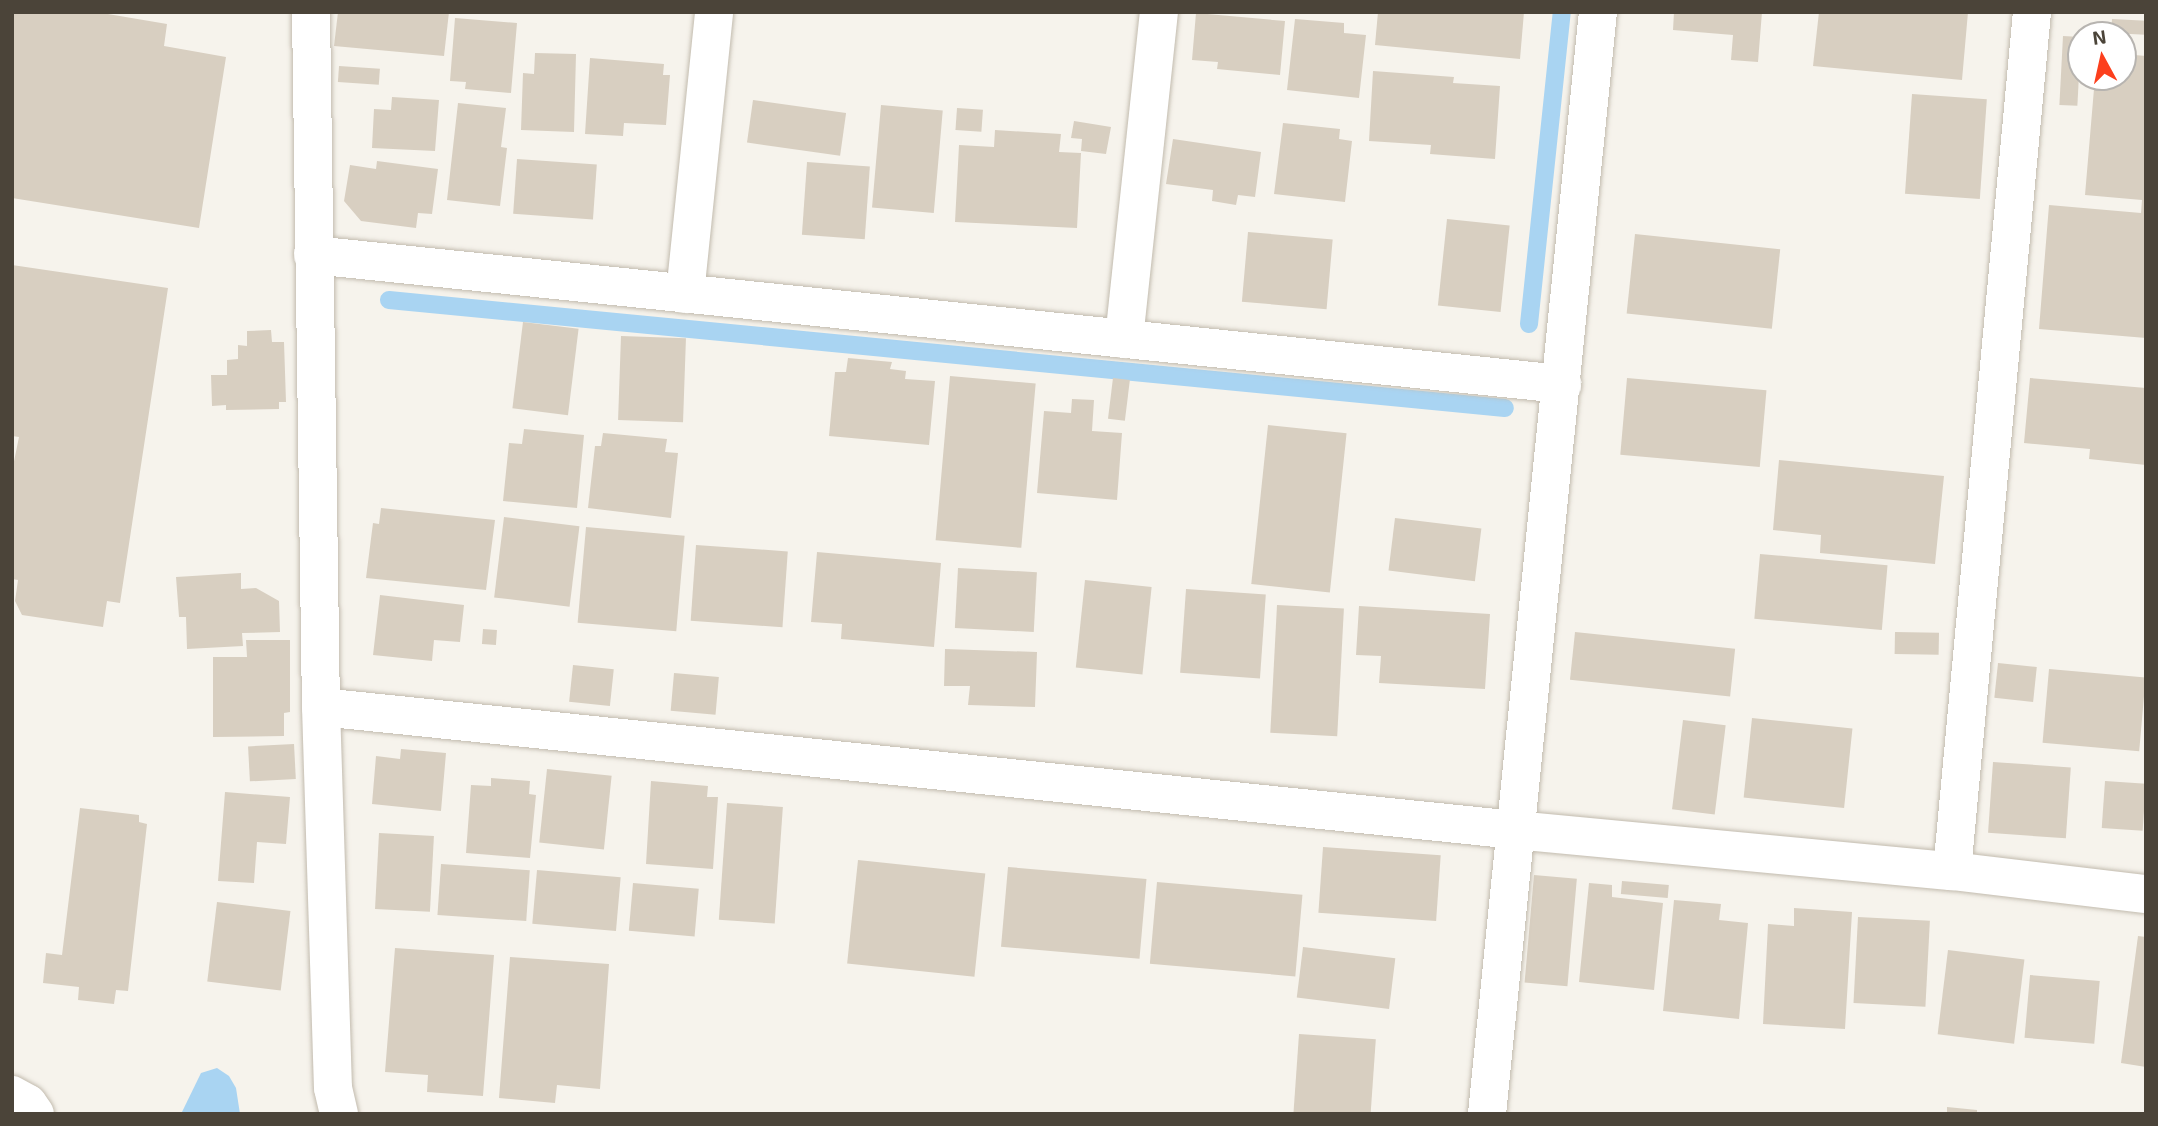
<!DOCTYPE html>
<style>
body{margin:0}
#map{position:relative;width:2158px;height:1126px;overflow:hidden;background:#f6f3ec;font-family:"Exo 2",sans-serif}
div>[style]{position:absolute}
.water>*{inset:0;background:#a9d4f2}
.stream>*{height:18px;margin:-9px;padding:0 9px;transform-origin:9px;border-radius:9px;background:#a9d4f2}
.building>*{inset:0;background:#d8cfc1;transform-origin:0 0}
.roads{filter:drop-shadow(0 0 2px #c2bbae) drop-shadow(0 0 2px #c2bbae)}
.minor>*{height:38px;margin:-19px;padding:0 19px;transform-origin:19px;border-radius:19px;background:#fff}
span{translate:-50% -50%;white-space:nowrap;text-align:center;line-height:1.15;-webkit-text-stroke:5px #fff;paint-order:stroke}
.frame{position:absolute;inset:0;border:14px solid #4b4439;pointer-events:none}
.north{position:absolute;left:2067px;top:21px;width:70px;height:70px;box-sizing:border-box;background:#fff;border:2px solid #b7b4b0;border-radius:50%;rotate:352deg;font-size:19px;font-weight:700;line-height:28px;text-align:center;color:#4b4439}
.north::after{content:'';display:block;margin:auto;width:24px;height:32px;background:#fc3f1d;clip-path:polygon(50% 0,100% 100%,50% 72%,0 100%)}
</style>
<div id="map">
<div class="water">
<div style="clip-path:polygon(217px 1068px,229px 1076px,236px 1088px,240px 1114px,181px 1114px,201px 1073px)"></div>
</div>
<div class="stream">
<div style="left:389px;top:300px;width:1121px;rotate:5.53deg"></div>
<div style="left:1529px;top:324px;width:314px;rotate:-84deg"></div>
</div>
<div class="building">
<div style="clip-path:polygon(12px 12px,96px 12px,167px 24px,164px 46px,226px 57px,199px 228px,12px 198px)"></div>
<div style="clip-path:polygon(338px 12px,449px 12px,444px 56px,334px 46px)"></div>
<div style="clip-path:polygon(1378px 12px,1524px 12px,1520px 59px,1375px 45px)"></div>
<div style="clip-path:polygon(1674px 12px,1762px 12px,1758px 62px,1731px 60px,1733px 35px,1673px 30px)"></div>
<div style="clip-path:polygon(1819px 12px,1968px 12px,1962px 80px,1813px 66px)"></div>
<div style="clip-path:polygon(1196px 13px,1285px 21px,1280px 75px,1217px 69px,1218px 62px,1192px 60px)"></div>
<div style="clip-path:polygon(455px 18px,517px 23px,511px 93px,465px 89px,466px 82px,450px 81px)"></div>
<div style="clip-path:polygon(1295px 19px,1344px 23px,1344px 33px,1366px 35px,1359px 98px,1287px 90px)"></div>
<div style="left:2112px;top:19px;width:34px;height:14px;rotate:3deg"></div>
<div style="left:2063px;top:36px;width:18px;height:69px;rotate:3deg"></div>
<div style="clip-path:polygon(535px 53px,576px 54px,574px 132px,521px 130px,523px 73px,534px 74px)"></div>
<div style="clip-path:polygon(2123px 54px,2146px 56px,2146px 338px,2039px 329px,2049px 205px,2141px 213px,2142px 200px,2085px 195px,2095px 77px,2123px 77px)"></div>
<div style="clip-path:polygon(590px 58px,664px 64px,663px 75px,670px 75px,666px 125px,624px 123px,623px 136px,585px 134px)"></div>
<div style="left:339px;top:66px;width:41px;height:16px;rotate:4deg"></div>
<div style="clip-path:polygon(1373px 71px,1454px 77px,1453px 83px,1500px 86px,1495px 159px,1430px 154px,1431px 145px,1369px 141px)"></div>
<div style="left:1912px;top:94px;width:75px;height:100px;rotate:4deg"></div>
<div style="clip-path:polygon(392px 97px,439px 100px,435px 151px,372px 148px,374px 109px,391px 110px)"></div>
<div style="left:753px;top:100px;width:94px;height:43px;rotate:8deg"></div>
<div style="clip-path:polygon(458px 103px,506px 108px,501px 147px,507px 148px,500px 206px,447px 200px)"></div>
<div style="left:881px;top:105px;width:62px;height:103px;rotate:5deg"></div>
<div style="left:957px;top:108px;width:26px;height:22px;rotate:4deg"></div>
<div style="clip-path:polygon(1074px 121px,1111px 127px,1106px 154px,1081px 151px,1082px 139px,1071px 138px)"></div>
<div style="clip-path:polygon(1283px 123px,1340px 129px,1339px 139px,1352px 141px,1345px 202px,1274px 194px)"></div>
<div style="clip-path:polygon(995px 130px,1061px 134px,1059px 152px,1081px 153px,1077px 228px,955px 222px,959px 145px,994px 147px)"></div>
<div style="clip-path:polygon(1173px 139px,1261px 152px,1255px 197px,1238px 195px,1236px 205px,1212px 201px,1213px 190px,1166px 184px)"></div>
<div style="left:517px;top:159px;width:80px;height:55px;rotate:4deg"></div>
<div style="clip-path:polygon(377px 161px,438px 169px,432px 214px,418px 213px,416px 228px,361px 221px,344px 201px,350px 165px,376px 169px)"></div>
<div style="left:807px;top:162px;width:63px;height:73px;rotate:4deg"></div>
<div style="left:1447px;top:219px;width:63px;height:87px;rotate:6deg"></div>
<div style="left:1248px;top:232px;width:85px;height:70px;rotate:5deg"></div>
<div style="left:1635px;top:234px;width:146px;height:80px;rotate:6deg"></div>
<div style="clip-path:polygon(12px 265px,168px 288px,120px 603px,107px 601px,103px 627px,22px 615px,15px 601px,18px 580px,12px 579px,12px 471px,19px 437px,12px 436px)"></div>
<div style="left:523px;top:322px;width:56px;height:87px;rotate:7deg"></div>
<div style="clip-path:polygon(271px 330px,272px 342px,284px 342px,286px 402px,279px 402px,279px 409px,226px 410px,226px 405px,212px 406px,211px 375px,227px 375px,227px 360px,238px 359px,238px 345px,247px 346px,247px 331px)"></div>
<div style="left:621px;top:336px;width:65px;height:84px;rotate:2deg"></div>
<div style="clip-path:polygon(848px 358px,892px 362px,890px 369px,906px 371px,905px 379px,935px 381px,929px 445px,829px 436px,835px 372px,846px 372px)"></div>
<div style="left:950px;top:376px;width:86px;height:165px;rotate:5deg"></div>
<div style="left:1113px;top:378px;width:17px;height:41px;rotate:7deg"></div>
<div style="left:1627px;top:378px;width:140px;height:77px;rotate:5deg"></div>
<div style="clip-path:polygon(2030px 378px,2146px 388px,2146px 465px,2089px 459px,2090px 449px,2024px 443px)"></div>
<div style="clip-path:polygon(1072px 399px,1094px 400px,1092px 431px,1122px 433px,1117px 500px,1037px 493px,1044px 411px,1071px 413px)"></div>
<div style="left:1268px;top:425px;width:79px;height:160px;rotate:6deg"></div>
<div style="clip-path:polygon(524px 429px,584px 435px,577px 508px,503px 501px,509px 443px,522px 444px)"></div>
<div style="clip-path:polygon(603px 433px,667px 439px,665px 452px,678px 453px,671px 518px,588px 508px,595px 446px,601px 446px)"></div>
<div style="clip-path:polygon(1779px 460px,1944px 476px,1935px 564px,1820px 553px,1821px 535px,1773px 530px)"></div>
<div style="clip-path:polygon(381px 508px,495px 520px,486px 590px,366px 578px,373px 523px,379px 524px)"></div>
<div style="left:504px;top:517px;width:76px;height:81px;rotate:7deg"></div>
<div style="left:1395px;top:518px;width:87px;height:53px;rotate:7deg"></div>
<div style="left:586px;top:527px;width:99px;height:96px;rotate:5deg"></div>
<div style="left:696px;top:545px;width:92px;height:76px;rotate:4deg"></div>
<div style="clip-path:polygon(817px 552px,941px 563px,934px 647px,841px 639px,842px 624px,811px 622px)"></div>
<div style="left:1760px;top:554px;width:128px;height:65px;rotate:5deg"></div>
<div style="left:958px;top:568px;width:79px;height:60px;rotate:3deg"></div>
<div style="clip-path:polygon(241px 573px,241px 589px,256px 588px,279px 601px,280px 632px,242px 633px,243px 646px,187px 649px,186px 617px,179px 617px,176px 577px)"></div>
<div style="left:1085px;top:580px;width:67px;height:88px;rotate:6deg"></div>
<div style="left:1186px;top:589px;width:80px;height:84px;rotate:4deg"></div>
<div style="clip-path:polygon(380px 595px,464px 605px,460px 642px,434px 640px,432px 661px,373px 655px)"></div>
<div style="left:1277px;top:605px;width:67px;height:128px;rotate:3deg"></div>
<div style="clip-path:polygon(1359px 606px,1490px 614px,1485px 689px,1379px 683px,1381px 656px,1356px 655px)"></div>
<div style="left:483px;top:629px;width:14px;height:15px;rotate:4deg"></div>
<div style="left:1575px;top:632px;width:161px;height:48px;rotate:6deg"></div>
<div style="left:1895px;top:632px;width:44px;height:22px;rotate:1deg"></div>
<div style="clip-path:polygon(246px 640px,290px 640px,290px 712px,284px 713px,284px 736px,213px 737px,213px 657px,247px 657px)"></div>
<div style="clip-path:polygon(945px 649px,1037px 652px,1035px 707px,968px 705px,970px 686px,944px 686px)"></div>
<div style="left:1998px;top:663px;width:39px;height:35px;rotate:6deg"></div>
<div style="left:573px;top:665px;width:41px;height:37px;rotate:6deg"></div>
<div style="left:2049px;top:669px;width:97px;height:74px;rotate:5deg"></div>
<div style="left:674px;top:673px;width:45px;height:38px;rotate:5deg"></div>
<div style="left:1752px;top:718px;width:101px;height:80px;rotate:6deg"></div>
<div style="left:1683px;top:720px;width:43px;height:90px;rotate:7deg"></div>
<div style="left:294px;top:744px;width:35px;height:46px;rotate:87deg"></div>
<div style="clip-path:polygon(401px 749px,446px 753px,441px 811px,372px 804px,376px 756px,400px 759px)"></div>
<div style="left:1993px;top:762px;width:78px;height:71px;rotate:4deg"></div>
<div style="left:547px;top:769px;width:65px;height:74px;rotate:6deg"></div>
<div style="clip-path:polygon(491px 778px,530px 781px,529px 794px,536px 795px,530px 858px,466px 853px,471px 785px,491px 786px)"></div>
<div style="clip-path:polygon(651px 781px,708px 786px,707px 797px,718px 797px,713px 869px,646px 864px)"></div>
<div style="left:2105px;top:781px;width:41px;height:47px;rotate:4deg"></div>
<div style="clip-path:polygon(225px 792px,290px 797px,286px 844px,257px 842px,254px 883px,218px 881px)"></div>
<div style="left:727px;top:803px;width:56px;height:117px;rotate:4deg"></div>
<div style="clip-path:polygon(80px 808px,139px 815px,139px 822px,147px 824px,128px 991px,116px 990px,114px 1004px,78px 1000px,79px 987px,43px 983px,46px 953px,62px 955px)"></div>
<div style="left:379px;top:833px;width:55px;height:76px;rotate:3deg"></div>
<div style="left:1323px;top:847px;width:118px;height:66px;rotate:4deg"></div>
<div style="left:858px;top:860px;width:128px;height:104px;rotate:6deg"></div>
<div style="left:441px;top:864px;width:89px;height:51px;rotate:4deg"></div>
<div style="left:1008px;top:867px;width:139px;height:80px;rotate:5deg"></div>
<div style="left:537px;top:870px;width:84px;height:54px;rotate:5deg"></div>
<div style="left:1534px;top:875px;width:43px;height:108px;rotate:5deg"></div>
<div style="left:1622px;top:881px;width:47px;height:13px;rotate:5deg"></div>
<div style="left:1157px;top:882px;width:146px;height:82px;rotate:5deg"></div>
<div style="left:633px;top:883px;width:66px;height:48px;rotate:5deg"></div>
<div style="clip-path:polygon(1589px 883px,1612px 885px,1612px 897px,1663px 903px,1654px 990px,1579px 982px)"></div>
<div style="clip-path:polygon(1674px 900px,1721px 904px,1719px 920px,1748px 923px,1739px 1019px,1663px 1011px)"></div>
<div style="left:217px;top:902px;width:74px;height:80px;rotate:7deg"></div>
<div style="clip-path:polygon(1794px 908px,1852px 912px,1845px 1029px,1763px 1024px,1768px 924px,1794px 926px)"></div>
<div style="left:1858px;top:917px;width:72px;height:86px;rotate:3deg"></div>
<div style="clip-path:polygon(2138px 936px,2146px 937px,2146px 1067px,2121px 1063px)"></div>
<div style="left:1303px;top:947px;width:93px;height:51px;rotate:7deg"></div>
<div style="clip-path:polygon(395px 948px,494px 955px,483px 1096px,427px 1092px,428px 1075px,385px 1072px)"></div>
<div style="left:1948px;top:950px;width:77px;height:85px;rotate:7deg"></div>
<div style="clip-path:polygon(510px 957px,609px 964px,600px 1089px,557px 1085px,555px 1103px,499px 1098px)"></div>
<div style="left:2030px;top:975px;width:70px;height:63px;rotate:5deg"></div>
<div style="left:1299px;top:1034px;width:77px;height:80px;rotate:4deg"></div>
<div style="clip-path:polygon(1947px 1107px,1977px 1110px,1977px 1114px,1947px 1114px)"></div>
</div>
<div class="roads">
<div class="minor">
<div style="left:311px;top:12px;width:695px;rotate:89.18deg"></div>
<div style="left:321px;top:707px;width:381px;rotate:88.2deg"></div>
<div style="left:333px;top:1088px;width:27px;rotate:77deg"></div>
<div style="left:313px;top:255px;width:1256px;rotate:5.9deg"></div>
<div style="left:685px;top:294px;width:283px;rotate:-84.1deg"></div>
<div style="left:1124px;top:339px;width:329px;rotate:-83.9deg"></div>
<div style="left:321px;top:707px;width:1200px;rotate:5.88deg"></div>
<div style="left:1515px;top:830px;width:439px;rotate:5.4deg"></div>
<div style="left:1952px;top:871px;width:195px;rotate:6.8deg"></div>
<div style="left:1952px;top:871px;width:863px;rotate:-84.68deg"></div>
<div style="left:12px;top:1095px;width:18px;rotate:29deg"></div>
<div style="left:28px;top:1104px;width:12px;rotate:55deg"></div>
<div style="left:1487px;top:1114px;width:1108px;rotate:-84.25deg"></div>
</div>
</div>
<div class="frame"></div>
<div class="north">N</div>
</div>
